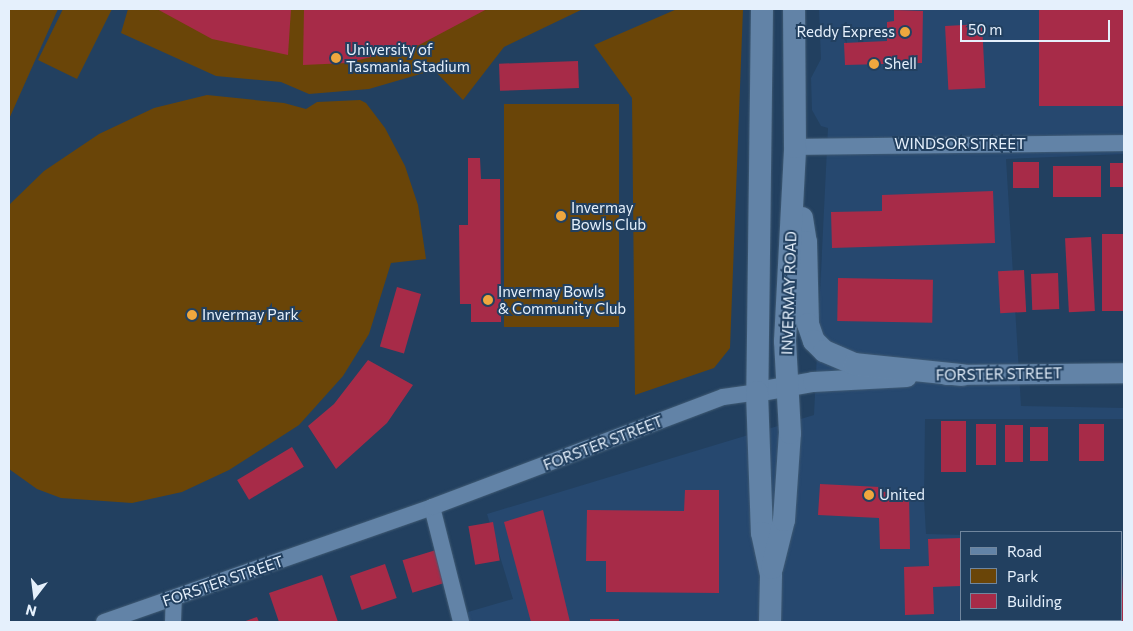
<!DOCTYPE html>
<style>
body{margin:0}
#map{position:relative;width:1133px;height:631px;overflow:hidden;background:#224060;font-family:Commissioner,sans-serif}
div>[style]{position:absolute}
.built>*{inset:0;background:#26486f}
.green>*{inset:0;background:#6a4508;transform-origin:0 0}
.building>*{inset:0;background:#a72b48;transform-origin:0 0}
.roads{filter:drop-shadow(0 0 1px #415b74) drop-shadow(0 0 1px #415b74)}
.minor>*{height:16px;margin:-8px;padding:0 8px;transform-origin:8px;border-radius:8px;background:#6283a7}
.tertiary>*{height:20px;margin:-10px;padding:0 10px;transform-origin:10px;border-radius:10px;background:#6283a7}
.secondary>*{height:22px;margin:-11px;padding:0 11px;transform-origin:11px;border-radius:11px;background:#6283a7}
.dots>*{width:14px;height:14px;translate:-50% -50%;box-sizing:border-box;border:2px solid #224060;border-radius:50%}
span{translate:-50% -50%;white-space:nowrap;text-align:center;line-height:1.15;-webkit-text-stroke:4px #224060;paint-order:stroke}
.poi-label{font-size:15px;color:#e5f0fc}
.right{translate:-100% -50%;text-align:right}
.left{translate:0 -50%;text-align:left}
.street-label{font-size:15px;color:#e5f0fc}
.frame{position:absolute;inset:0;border:10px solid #e5f0fc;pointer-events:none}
.legend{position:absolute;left:960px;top:531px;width:162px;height:90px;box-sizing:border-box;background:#224060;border:1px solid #70869e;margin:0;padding:6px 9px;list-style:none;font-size:15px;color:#e5f0fc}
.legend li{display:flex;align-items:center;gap:10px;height:25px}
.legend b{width:25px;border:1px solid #70869e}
.north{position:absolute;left:10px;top:571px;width:50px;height:50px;-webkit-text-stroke:4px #224060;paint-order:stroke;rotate:195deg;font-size:14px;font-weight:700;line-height:20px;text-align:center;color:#e5f0fc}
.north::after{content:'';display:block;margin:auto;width:18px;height:22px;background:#e5f0fc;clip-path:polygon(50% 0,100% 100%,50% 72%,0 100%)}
.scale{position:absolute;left:960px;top:20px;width:150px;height:22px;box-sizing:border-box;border:2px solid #e5f0fc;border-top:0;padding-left:6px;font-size:15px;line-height:18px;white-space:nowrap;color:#e5f0fc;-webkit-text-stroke:4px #224060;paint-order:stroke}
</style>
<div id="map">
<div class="built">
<div style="clip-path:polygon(819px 9px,1124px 9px,1124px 154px,1006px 159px,1021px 406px,1124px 408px,1124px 419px,925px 419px,924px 499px,926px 534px,962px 535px,962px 620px,1122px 620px,1122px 539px,1124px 622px,461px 622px,468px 612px,513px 599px,487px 514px,814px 415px,828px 128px,821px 126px,812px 110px,811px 78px,821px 59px)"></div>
</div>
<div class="green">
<div style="clip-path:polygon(9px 9px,58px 9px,9px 119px)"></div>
<div style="clip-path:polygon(63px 9px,112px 9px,77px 79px,38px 60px)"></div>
<div style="clip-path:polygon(128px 9px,583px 9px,504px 47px,463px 100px,434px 70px,369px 89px,309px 94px,281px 82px,216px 76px,121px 33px)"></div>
<div style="clip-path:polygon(677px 9px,743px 9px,730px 348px,714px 368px,635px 395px,632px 98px,594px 45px)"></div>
<div style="clip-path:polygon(207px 95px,284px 103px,306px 109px,317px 102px,360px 100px,366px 103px,385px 128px,405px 166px,418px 205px,426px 259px,391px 263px,369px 334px,343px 376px,299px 425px,229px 470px,182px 492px,132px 503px,61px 498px,37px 489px,9px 469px,9px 205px,44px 171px,99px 134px,154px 108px)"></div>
<div style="left:504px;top:104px;width:115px;height:223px"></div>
</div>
<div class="building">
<div style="clip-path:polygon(157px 9px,291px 9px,288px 55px,212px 39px)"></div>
<div style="clip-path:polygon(304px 9px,487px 9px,419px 45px,347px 63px,303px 65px)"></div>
<div style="left:1039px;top:9px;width:85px;height:97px"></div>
<div style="clip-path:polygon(894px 10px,923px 11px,922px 63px,845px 65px,844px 43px,887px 41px,887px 22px,894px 21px)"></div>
<div style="left:982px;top:24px;width:64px;height:37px;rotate:87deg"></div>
<div style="left:578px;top:61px;width:27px;height:79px;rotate:88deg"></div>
<div style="clip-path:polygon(468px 158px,480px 158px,481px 179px,500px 179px,501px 322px,471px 322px,471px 304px,460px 304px,459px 225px,468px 225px)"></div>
<div style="left:1039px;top:162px;width:26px;height:26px;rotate:90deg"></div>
<div style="left:1110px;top:163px;width:14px;height:24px"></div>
<div style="left:1053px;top:166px;width:48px;height:31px"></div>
<div style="clip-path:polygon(993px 191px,995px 243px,832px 248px,831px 212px,882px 211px,882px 195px)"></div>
<div style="left:1102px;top:234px;width:22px;height:77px"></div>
<div style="left:1091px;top:237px;width:74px;height:26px;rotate:87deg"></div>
<div style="left:1024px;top:270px;width:42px;height:26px;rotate:87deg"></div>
<div style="left:1058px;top:273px;width:36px;height:27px;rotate:88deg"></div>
<div style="left:838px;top:278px;width:95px;height:43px;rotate:1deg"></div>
<div style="left:397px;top:287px;width:25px;height:62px;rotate:16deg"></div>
<div style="clip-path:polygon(368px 360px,413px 385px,387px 423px,336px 469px,308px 426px,334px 404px)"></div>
<div style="left:941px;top:421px;width:25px;height:51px"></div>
<div style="left:976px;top:424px;width:20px;height:41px"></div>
<div style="left:1079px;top:424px;width:25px;height:37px"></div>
<div style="left:1005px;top:425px;width:18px;height:37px"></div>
<div style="left:1030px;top:427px;width:18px;height:34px"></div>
<div style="left:292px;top:447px;width:23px;height:64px;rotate:59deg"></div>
<div style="clip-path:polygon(820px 484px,880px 487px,880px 492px,909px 491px,910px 549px,880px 549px,879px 518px,818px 515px)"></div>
<div style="clip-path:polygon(685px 490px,719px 490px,719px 593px,606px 592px,606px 561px,586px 561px,587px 510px,684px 511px)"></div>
<div style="clip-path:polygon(543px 510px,550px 539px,570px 622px,531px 622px,504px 522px)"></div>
<div style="left:493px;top:522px;width:39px;height:25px;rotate:80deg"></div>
<div style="clip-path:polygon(961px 538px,961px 586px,933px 587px,934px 614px,905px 615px,904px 567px,929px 566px,928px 539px)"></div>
<div style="left:436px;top:550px;width:34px;height:35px;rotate:73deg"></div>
<div style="left:385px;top:564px;width:36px;height:37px;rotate:71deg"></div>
<div style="clip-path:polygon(1122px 574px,1124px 622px,1023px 622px,1122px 620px)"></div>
<div style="clip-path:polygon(322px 575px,338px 622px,279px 622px,269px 593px)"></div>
<div style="clip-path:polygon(257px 617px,259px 622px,243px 622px)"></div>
<div style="left:590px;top:619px;width:29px;height:3px"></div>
</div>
<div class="roads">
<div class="minor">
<div style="left:795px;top:147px;width:329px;rotate:-0.7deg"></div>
<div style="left:432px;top:507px;width:119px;rotate:75.8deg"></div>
<div style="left:104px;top:622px;width:348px;rotate:-19.3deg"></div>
<div style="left:432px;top:507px;width:311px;rotate:-20.7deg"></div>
<div style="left:723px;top:397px;width:34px;rotate:-8deg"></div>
<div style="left:173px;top:622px;width:24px;rotate:-88deg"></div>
</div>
<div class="tertiary">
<div style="left:946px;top:375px;width:178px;rotate:-0.6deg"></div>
<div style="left:757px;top:392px;width:57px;rotate:-10.1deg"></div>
<div style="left:813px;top:382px;width:94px;rotate:-3deg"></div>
</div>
<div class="secondary">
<div style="left:762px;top:9px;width:383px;rotate:90.7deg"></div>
<div style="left:757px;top:392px;width:141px;rotate:88deg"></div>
<div style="left:762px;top:533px;width:43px;rotate:77.9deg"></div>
<div style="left:771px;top:575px;width:47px;rotate:91.2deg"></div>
<div style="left:802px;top:218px;width:24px;rotate:81deg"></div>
<div style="left:806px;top:242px;width:82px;rotate:88.6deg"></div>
<div style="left:808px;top:324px;width:18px;rotate:71deg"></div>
<div style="left:814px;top:341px;width:14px;rotate:45deg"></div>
<div style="left:824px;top:351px;width:34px;rotate:23deg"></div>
<div style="left:855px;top:364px;width:107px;rotate:5.9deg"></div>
<div style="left:772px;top:568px;width:49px;rotate:-76deg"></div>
<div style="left:784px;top:520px;width:87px;rotate:-86.1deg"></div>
<div style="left:790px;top:433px;width:92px;rotate:-93.1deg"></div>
<div style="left:785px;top:341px;width:194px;rotate:-87deg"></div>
<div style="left:795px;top:147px;width:138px;rotate:-90.4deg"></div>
</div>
</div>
<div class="dots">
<div style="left:905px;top:32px;background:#efa73e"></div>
<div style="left:336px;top:58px;background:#efa73e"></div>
<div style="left:874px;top:64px;background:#efa73e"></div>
<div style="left:561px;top:216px;background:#efa73e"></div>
<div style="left:488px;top:300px;background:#efa73e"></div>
<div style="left:192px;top:315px;background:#efa73e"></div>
<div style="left:869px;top:495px;background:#efa73e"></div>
</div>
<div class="poi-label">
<span class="right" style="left:895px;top:32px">Reddy Express</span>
<span class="left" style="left:346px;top:58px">University of<br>Tasmania Stadium</span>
<span class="left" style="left:884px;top:64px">Shell</span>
<span class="left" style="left:571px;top:216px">Invermay<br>Bowls Club</span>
<span class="left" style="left:498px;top:300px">Invermay Bowls<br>&amp; Community Club</span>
<span class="left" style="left:202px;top:315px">Invermay Park</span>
<span class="left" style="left:879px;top:495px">United</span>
</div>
<div class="street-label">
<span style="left:960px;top:144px">WINDSOR STREET</span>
<span style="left:789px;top:293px;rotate:-88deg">INVERMAY ROAD</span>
<span style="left:999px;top:374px;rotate:-1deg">FORSTER STREET</span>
<span style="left:603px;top:443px;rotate:-21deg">FORSTER STREET</span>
<span style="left:223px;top:581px;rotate:-19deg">FORSTER STREET</span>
</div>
<div class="frame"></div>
<ul class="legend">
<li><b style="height:6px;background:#6283a7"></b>Road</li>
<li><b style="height:14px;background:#6a4508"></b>Park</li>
<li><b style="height:14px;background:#a72b48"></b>Building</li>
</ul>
<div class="north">N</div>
<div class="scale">50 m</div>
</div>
